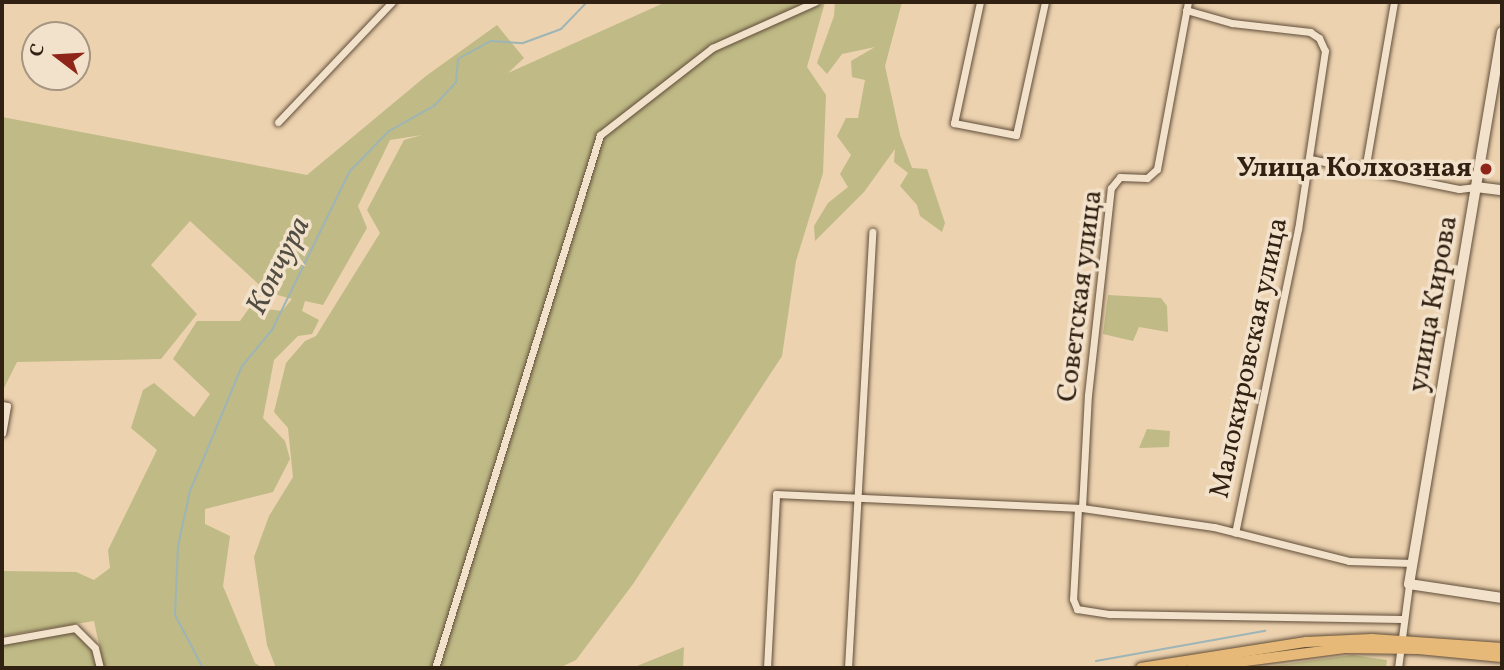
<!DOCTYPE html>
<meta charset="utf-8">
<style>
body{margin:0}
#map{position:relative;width:1504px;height:670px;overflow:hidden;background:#ecd2af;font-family:Vollkorn,serif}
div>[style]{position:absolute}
.green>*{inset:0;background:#bfba86}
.stream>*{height:2px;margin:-1px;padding:0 1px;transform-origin:1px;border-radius:1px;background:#9db5b6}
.roads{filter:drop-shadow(0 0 2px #604d39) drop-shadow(0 0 2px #604d39)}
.street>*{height:7px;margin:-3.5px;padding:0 3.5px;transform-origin:3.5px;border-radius:3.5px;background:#f3e2cb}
.secondary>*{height:10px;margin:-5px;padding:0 5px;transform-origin:5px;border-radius:5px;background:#f3e2cb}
.primary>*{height:10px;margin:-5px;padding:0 5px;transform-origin:5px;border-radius:5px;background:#e6b978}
.dots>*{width:19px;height:19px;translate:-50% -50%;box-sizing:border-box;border:4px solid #f3e2cb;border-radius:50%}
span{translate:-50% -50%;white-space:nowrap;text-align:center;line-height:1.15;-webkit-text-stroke:7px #f3e2cb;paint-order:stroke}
.poi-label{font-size:28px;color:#312112;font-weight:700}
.right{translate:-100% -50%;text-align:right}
.street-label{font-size:28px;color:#312112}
.water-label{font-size:30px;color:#514d43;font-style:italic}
.frame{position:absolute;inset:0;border:4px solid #312112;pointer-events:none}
.north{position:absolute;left:21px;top:21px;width:70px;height:70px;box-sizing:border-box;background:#f3e2cb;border:2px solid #a59581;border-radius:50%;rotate:287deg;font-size:19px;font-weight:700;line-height:28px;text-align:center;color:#312112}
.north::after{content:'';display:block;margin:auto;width:24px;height:32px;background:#8f2418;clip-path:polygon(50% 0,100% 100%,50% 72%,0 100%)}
</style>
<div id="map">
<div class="green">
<div style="clip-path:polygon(666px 2px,825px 2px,807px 67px,826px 95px,823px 173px,796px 261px,782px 356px,633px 584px,576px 660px,559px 668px,276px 668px,267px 645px,254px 557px,269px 516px,293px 477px,288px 428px,274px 412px,286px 363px,305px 341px,316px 336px,380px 233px,367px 210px,404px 140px,422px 135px,390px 140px,358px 206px,367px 228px,323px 305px,305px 301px,302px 311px,319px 320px,312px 334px,298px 336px,274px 360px,263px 418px,285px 441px,290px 459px,273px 492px,205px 509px,205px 524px,230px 536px,223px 586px,255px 663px,263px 668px,104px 668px,94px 621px,2px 636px,2px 571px,76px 572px,94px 580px,110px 568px,108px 550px,157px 450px,131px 428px,143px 390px,154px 383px,194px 417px,210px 394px,173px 359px,197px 321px,240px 321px,250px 307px,282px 311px,292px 299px,267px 292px,190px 221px,151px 265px,197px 314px,161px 359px,17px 362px,2px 392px,2px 117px,307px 175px,426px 76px,497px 25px,524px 58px,508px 73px)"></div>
<div style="clip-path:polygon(835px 2px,902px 2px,885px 66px,900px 135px,912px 168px,927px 169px,945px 223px,942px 232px,920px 216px,917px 205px,900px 186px,908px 173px,894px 162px,895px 149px,864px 192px,815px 241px,814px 226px,828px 203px,848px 187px,840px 174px,851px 155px,837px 136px,846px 118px,858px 118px,865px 80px,852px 77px,851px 61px,875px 47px,842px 54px,827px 74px,817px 63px,834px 16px)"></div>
<div style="clip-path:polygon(1108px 295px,1161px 298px,1167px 306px,1168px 332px,1139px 327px,1133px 341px,1103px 334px)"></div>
<div style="clip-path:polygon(1147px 429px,1170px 431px,1169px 447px,1139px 448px)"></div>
<div style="clip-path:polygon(75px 628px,87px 635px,100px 668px,2px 668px,2px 641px)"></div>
<div style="clip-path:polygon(684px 647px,683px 668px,632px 668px)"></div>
<div style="clip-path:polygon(1352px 655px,1387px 660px,1386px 668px,1258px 668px)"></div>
</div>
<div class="stream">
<div style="left:1096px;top:661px;width:172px;rotate:-10.1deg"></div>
<div style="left:203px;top:668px;width:60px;rotate:-117.8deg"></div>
<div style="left:175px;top:615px;width:69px;rotate:-87.5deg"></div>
<div style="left:178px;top:546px;width:56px;rotate:-77.7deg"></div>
<div style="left:190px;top:491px;width:135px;rotate:-67.4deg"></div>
<div style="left:242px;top:366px;width:47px;rotate:-50.2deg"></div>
<div style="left:272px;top:330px;width:177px;rotate:-63.9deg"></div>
<div style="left:350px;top:171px;width:56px;rotate:-45.7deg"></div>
<div style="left:389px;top:131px;width:51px;rotate:-29.1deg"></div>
<div style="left:434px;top:106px;width:33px;rotate:-47deg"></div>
<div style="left:456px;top:82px;width:23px;rotate:-85deg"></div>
<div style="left:458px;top:59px;width:38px;rotate:-29deg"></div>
<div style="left:491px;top:41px;width:32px;rotate:4deg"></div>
<div style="left:523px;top:43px;width:40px;rotate:-20.2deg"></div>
<div style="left:561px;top:29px;width:37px;rotate:-46deg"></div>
</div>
<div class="roads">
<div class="street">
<div style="left:980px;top:2px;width:124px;rotate:102.1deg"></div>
<div style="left:954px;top:123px;width:63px;rotate:11deg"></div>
<div style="left:1016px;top:135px;width:136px;rotate:-77.7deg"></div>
<div style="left:1186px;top:10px;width:48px;rotate:15.8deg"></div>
<div style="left:1232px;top:23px;width:79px;rotate:6.6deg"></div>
<div style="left:1310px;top:32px;width:11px;rotate:34deg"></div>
<div style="left:1319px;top:38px;width:14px;rotate:65deg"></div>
<div style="left:1325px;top:51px;width:180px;rotate:98.6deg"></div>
<div style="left:1298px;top:229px;width:310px;rotate:101.7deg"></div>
<div style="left:278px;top:122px;width:166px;rotate:-46.5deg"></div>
<div style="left:1310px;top:159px;width:152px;rotate:11.4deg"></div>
<div style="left:1459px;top:189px;width:17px;rotate:-7deg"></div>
<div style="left:1365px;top:170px;width:170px;rotate:-80.2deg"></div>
<div style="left:2px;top:405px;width:5px;rotate:11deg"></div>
<div style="left:7px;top:406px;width:27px;rotate:100deg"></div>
<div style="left:1078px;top:508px;width:91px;rotate:93.1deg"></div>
<div style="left:1073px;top:599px;width:11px;rotate:68deg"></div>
<div style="left:1077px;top:609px;width:33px;rotate:9deg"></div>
<div style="left:1110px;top:614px;width:292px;rotate:1deg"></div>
<div style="left:1082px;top:508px;width:113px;rotate:-87deg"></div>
<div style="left:1088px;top:395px;width:208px;rotate:-83.7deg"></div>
<div style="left:1111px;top:188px;width:14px;rotate:-51deg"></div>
<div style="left:1120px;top:177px;width:27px;rotate:2deg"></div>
<div style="left:1147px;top:178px;width:13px;rotate:-42deg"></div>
<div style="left:1157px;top:169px;width:170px;rotate:-79.5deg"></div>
<div style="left:2px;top:641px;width:74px;rotate:-10.1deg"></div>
<div style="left:75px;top:628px;width:28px;rotate:45deg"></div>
<div style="left:95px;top:648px;width:21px;rotate:76deg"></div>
<div style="left:435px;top:668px;width:558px;rotate:-72.8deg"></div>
<div style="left:600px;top:135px;width:142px;rotate:-37.8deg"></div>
<div style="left:712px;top:48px;width:113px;rotate:-24.1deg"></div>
<div style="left:767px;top:668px;width:174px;rotate:-87deg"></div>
<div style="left:776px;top:494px;width:306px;rotate:2.6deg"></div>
<div style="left:1082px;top:508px;width:133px;rotate:8.2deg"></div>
<div style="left:1214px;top:527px;width:139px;rotate:14.1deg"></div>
<div style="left:1349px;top:561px;width:64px;rotate:1.8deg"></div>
<div style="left:848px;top:668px;width:437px;rotate:-86.8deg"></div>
<div style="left:1398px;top:668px;width:85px;rotate:-82.5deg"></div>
</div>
<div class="secondary">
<div style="left:1502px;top:32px;width:560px;rotate:99.56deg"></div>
<div style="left:1409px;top:584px;width:94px;rotate:8.6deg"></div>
<div style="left:1476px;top:187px;width:26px;rotate:7deg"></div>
</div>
<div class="primary">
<div style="left:1141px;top:668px;width:167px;rotate:-9deg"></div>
<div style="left:1306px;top:642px;width:66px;rotate:-2.6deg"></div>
<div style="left:1372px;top:639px;width:130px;rotate:4deg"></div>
<div style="left:1192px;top:668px;width:154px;rotate:-7.4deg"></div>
<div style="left:1345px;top:648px;width:73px;rotate:0.8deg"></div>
<div style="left:1418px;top:649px;width:84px;rotate:5.4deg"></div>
</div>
</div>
<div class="dots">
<div style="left:1486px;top:169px;background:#8f2418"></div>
</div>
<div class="poi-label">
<span class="right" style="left:1472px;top:169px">Улица Колхозная</span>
</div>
<div class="street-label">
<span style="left:1081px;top:296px;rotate:-83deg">Советская улица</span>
<span style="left:1434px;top:304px;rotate:-80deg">улица Кирова</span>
<span style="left:1250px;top:358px;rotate:-78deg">Малокировская улица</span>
</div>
<div class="water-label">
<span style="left:279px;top:266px;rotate:-63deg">Кончура</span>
</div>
<div class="frame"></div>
<div class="north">С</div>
</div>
